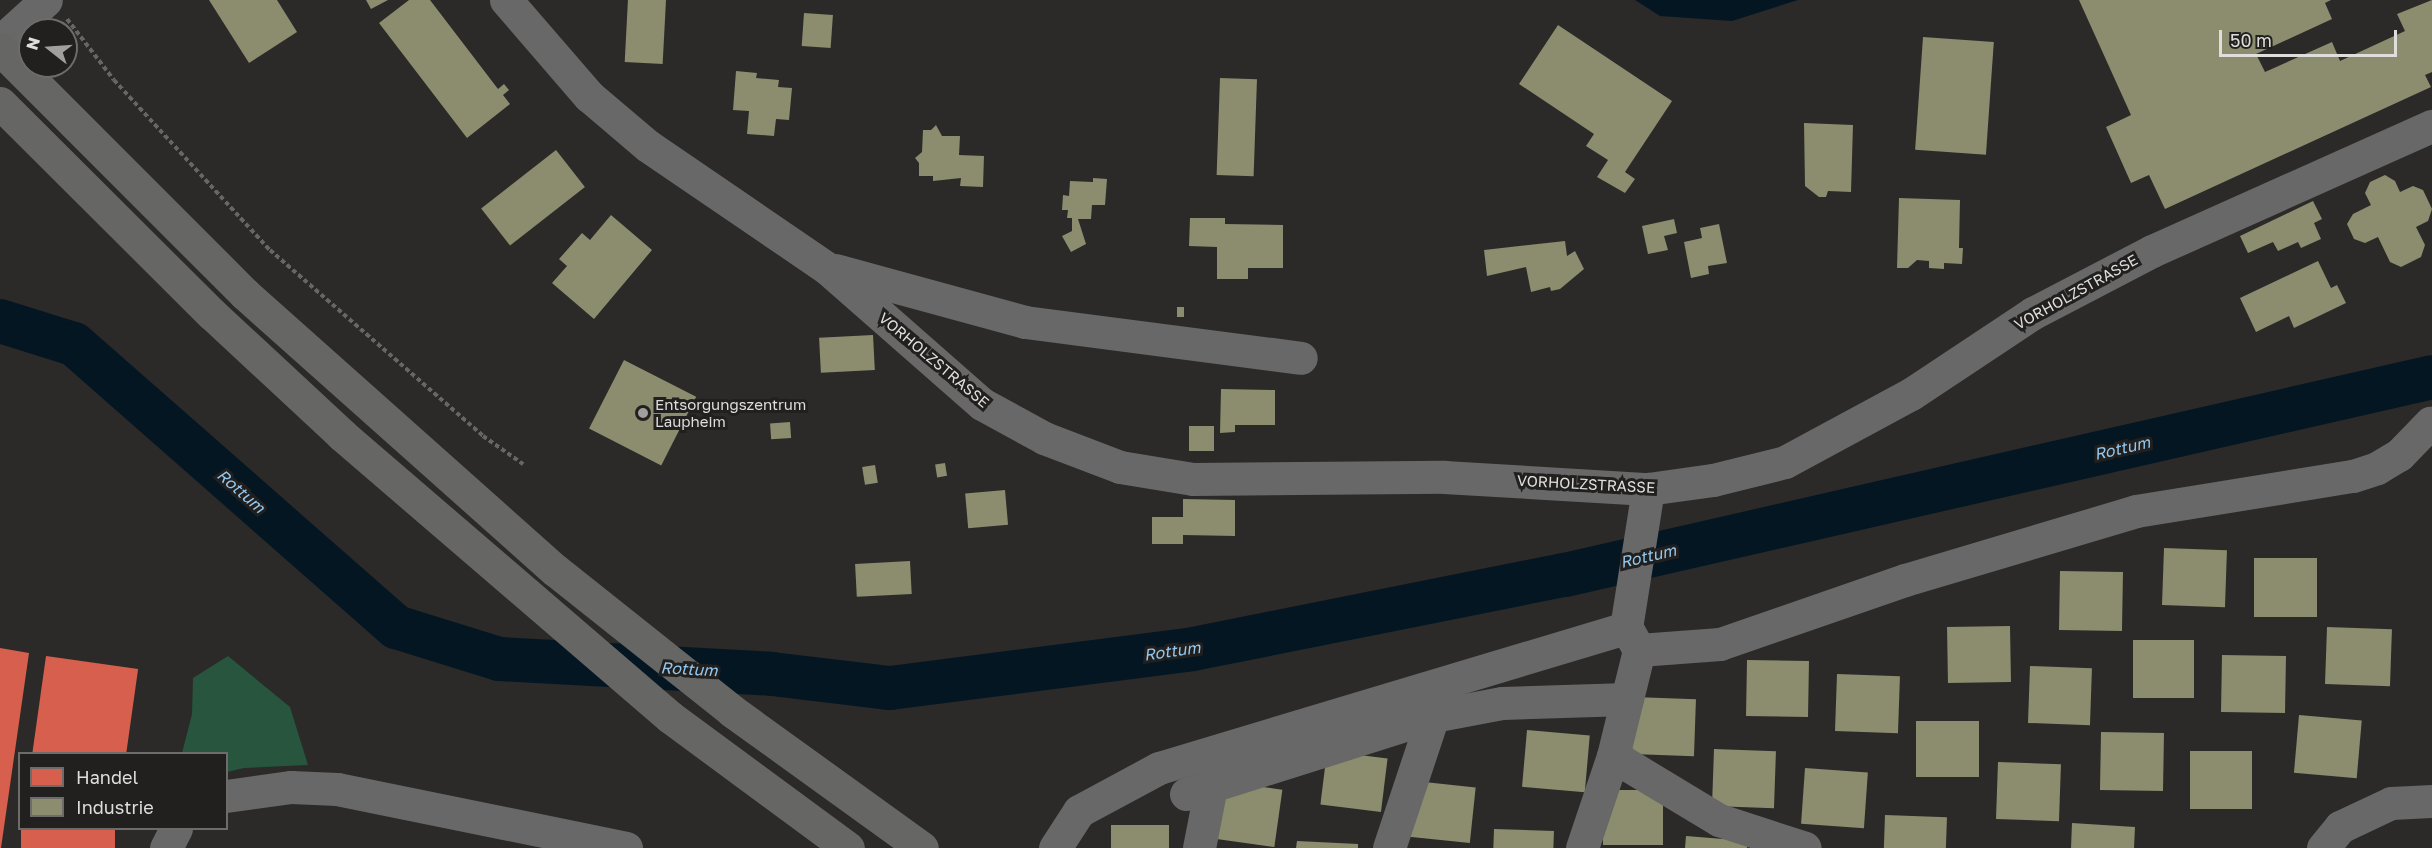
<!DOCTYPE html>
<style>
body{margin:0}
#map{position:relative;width:2432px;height:848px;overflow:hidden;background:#2b2a28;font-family:"Golos Text",sans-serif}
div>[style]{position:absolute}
.green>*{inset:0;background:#27553d}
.water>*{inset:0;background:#051623}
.shops>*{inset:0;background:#d6604d;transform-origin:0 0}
.industry>*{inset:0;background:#8c8c6e;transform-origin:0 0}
.river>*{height:44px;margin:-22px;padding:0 22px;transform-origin:22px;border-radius:22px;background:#051623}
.path>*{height:4px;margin-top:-2px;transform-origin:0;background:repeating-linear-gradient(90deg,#676666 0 4.5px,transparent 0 7.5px)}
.minor>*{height:33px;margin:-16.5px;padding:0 16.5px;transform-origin:16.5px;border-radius:16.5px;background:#696868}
.highway>*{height:33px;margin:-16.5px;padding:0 16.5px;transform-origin:16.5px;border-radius:16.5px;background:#666664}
.dots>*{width:16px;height:16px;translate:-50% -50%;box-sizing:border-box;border:3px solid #22201e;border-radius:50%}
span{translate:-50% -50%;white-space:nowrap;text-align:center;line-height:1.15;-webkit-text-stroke:6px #22201e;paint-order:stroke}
.street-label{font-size:15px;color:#dfdedc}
.poi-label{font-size:15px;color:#dfdedc}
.left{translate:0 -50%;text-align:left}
.water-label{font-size:16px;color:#93c8f1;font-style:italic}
.legend{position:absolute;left:18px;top:752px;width:210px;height:78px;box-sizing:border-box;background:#22201e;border:2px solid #6e6c6a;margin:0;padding:8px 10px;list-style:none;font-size:18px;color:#dfdedc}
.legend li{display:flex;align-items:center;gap:12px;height:30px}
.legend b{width:30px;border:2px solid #6e6c6a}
.north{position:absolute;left:18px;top:18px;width:60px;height:60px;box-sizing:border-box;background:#22201e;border:2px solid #6e6c6a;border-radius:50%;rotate:287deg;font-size:16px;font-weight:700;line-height:24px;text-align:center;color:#dfdedc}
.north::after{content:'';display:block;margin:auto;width:21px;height:27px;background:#a09f9d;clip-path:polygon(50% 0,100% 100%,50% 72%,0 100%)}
.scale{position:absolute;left:2219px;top:30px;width:178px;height:27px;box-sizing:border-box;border:3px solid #dfdedc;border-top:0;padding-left:8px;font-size:18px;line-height:21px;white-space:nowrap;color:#dfdedc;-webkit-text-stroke:4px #22201e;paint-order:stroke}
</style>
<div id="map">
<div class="green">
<div style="clip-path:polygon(228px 656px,290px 707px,308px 765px,244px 768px,227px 772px,226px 754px,182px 753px,192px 714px,193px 678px)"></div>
</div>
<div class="water">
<div style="clip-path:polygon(1635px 0,1798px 0,1732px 21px,1660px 16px)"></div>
</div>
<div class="shops">
<div style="clip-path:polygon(0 648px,29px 653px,1px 848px,0 848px)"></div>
<div style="left:46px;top:656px;width:93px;height:99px;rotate:8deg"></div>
<div style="left:21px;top:828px;width:94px;height:20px"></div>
</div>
<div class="industry">
<div style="clip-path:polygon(209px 0,277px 0,297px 32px,249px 63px)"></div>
<div style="clip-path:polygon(366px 0,388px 0,371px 9px)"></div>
<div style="clip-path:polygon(409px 0,430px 0,498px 89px,504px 84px,509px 90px,503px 95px,510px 104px,467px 138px,379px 23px)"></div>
<div style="left:666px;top:0;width:64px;height:38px;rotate:93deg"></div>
<div style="clip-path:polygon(2079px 0,2331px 0,2325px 3px,2332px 19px,2256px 54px,2265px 72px,2332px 42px,2340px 61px,2405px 31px,2397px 14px,2432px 0,2432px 72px,2425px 75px,2431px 87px,2165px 209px,2149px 175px,2131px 183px,2106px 127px,2131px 115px)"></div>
<div style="left:804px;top:13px;width:29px;height:33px;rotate:4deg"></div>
<div style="clip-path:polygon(1558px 25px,1672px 101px,1625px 172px,1635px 179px,1625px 193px,1597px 177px,1608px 160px,1586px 146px,1594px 134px,1519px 84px)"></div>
<div style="left:1923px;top:37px;width:71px;height:113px;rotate:4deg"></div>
<div style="clip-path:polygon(736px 71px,757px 73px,756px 78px,779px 80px,778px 87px,792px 88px,789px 120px,776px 119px,774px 136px,747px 134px,749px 111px,733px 110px)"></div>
<div style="left:1220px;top:78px;width:37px;height:97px;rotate:2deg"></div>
<div style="clip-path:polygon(1804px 123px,1853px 125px,1851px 192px,1828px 191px,1826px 197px,1819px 197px,1805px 186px)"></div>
<div style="clip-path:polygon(936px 125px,942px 136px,960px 136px,959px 155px,984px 156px,983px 187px,960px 186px,961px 178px,933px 181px,933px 176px,919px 176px,919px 163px,915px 158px,922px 152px,923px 130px,931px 130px)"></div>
<div style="left:556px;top:150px;width:47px;height:95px;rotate:52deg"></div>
<div style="clip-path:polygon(2385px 175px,2395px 181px,2400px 192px,2413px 186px,2423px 190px,2432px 209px,2428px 221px,2416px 227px,2425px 245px,2421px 257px,2401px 267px,2390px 262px,2378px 237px,2365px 243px,2354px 239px,2347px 224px,2353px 214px,2371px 205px,2365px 193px,2370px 182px)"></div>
<div style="clip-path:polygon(1093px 178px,1107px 179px,1105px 205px,1092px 205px,1091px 219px,1078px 219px,1086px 244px,1071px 252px,1062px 236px,1072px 231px,1072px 218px,1067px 218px,1068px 210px,1062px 210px,1063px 195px,1069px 196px,1070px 181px,1093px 182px)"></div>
<div style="clip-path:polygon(1899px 198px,1960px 200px,1959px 248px,1963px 248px,1962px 264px,1944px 263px,1944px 269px,1929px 268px,1929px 261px,1917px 260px,1908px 268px,1897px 268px)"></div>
<div style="clip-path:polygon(2313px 201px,2322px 219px,2314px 223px,2321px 239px,2301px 248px,2298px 242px,2278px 251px,2273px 242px,2248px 253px,2240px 236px)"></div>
<div style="clip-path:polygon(611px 215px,652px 250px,594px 319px,552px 283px,567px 266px,559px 259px,582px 233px,590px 240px)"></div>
<div style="clip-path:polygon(1190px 218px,1225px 218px,1225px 224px,1283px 225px,1283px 268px,1248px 268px,1248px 279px,1217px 279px,1217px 247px,1189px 246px)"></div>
<div style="clip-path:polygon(1674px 219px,1677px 233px,1664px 236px,1668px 250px,1648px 254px,1642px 226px)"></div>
<div style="clip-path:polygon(1719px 224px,1727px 263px,1708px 266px,1709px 274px,1691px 278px,1684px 242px,1702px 238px,1700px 228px)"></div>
<div style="clip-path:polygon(1565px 241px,1567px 256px,1575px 251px,1584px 269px,1560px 289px,1551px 291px,1550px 287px,1531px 292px,1526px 267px,1487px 276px,1484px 250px)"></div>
<div style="clip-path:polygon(2318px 261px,2331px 288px,2337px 285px,2346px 303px,2294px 328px,2289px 316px,2256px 332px,2240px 298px)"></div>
<div style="left:1177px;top:307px;width:7px;height:10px"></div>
<div style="left:873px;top:335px;width:35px;height:54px;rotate:87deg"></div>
<div style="left:624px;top:360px;width:81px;height:77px;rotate:27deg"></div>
<div style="clip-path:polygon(1221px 389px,1275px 390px,1275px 425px,1235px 425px,1235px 432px,1220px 433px)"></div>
<div style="left:790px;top:422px;width:16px;height:20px;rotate:86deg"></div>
<div style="left:1189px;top:426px;width:25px;height:25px"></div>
<div style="left:945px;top:463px;width:13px;height:10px;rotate:81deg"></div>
<div style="left:875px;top:465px;width:18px;height:13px;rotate:81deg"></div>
<div style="left:1005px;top:490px;width:35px;height:40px;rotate:85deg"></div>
<div style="clip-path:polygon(1183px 499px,1235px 500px,1235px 536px,1183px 535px,1183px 544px,1152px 544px,1152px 517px,1183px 517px)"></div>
<div style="left:2164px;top:548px;width:63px;height:57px;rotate:2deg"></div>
<div style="left:2254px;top:558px;width:63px;height:59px"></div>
<div style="left:910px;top:561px;width:33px;height:55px;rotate:87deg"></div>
<div style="left:2060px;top:571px;width:63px;height:59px;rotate:1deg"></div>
<div style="left:2010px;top:626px;width:56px;height:63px;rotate:89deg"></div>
<div style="left:2327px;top:627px;width:65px;height:57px;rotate:2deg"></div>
<div style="left:2133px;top:640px;width:61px;height:58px"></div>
<div style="left:2222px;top:655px;width:64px;height:57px;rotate:1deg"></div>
<div style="left:1747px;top:660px;width:62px;height:56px;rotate:1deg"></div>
<div style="left:2030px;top:666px;width:62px;height:57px;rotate:2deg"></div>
<div style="left:1837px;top:674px;width:63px;height:57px;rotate:2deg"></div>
<div style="left:1634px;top:697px;width:62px;height:57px;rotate:2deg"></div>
<div style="left:2299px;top:715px;width:63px;height:58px;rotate:5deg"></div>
<div style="left:1979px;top:721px;width:56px;height:63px;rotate:90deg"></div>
<div style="left:1527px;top:730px;width:63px;height:57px;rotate:5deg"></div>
<div style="left:2164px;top:733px;width:58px;height:63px;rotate:91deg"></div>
<div style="left:1714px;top:749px;width:62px;height:57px;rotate:2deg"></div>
<div style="left:1327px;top:751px;width:61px;height:54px;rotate:7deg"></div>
<div style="left:2190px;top:751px;width:62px;height:58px"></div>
<div style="left:1998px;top:762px;width:63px;height:57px;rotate:2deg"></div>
<div style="left:1805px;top:768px;width:63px;height:56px;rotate:4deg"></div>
<div style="left:1221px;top:781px;width:62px;height:58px;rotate:8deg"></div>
<div style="left:1415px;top:781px;width:61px;height:56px;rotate:6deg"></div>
<div style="left:1603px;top:790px;width:60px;height:55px"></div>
<div style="left:1885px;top:815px;width:62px;height:33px;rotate:2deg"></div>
<div style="clip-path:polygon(2072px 823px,2135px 827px,2134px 848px,2071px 848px)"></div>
<div style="left:1111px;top:825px;width:58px;height:23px"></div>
<div style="left:1494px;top:829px;width:60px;height:19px;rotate:2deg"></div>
<div style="clip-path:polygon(1686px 836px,1748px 841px,1747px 848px,1685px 848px)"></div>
<div style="clip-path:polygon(1297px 841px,1358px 844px,1358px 848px,1296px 848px)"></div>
</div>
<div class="river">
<div style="left:0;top:321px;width:77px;rotate:17.3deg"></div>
<div style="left:74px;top:344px;width:429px;rotate:41.3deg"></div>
<div style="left:396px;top:627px;width:108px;rotate:17.3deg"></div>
<div style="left:499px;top:659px;width:273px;rotate:3.1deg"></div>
<div style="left:772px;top:674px;width:119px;rotate:6.8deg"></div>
<div style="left:890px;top:688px;width:305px;rotate:-7.3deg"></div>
<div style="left:1193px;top:649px;width:379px;rotate:-11.3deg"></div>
<div style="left:1565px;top:575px;width:889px;rotate:-12.86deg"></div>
</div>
<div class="path">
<div style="left:67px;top:19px;width:77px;rotate:52.4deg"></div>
<div style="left:114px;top:80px;width:231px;rotate:47.5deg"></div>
<div style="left:270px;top:250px;width:283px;rotate:41.1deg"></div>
<div style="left:483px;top:436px;width:49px;rotate:35deg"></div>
</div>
<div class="minor">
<div style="left:506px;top:0;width:127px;rotate:49.2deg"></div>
<div style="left:589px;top:96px;width:77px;rotate:40.3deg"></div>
<div style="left:648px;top:146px;width:217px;rotate:34.3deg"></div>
<div style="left:827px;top:268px;width:206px;rotate:41.3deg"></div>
<div style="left:982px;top:404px;width:71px;rotate:28.7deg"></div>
<div style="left:1044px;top:438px;width:81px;rotate:20.9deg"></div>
<div style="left:1120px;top:467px;width:74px;rotate:9.3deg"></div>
<div style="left:1193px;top:479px;width:251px;rotate:-0.5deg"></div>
<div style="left:1444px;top:477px;width:204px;rotate:3.4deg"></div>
<div style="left:1648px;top:489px;width:66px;rotate:-7.9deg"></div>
<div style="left:1713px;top:480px;width:74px;rotate:-14deg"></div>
<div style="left:1785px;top:462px;width:143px;rotate:-28.4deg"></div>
<div style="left:1911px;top:394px;width:146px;rotate:-33.6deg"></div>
<div style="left:2033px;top:313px;width:134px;rotate:-27.5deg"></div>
<div style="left:2152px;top:251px;width:307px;rotate:-24.1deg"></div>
<div style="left:0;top:42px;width:62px;rotate:-42.4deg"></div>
<div style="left:835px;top:270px;width:197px;rotate:15.3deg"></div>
<div style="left:1025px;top:322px;width:278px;rotate:7.4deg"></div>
<div style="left:1639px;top:650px;width:81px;rotate:-4.2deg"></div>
<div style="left:1720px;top:644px;width:196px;rotate:-19.1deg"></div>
<div style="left:1905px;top:580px;width:241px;rotate:-16.6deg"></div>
<div style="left:2136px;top:511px;width:220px;rotate:-9.2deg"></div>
<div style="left:2353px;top:476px;width:25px;rotate:-18deg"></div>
<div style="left:2377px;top:468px;width:26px;rotate:-31deg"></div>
<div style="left:2399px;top:455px;width:45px;rotate:-45.9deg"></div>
<div style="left:1613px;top:756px;width:124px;rotate:31.1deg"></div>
<div style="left:1719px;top:820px;width:90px;rotate:18deg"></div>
<div style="left:1186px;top:794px;width:259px;rotate:-17.5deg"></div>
<div style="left:1433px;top:716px;width:70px;rotate:-10.7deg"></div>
<div style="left:1502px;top:703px;width:125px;rotate:-1.8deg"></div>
<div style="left:226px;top:796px;width:66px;rotate:-7.9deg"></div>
<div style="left:291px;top:787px;width:46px;rotate:2.5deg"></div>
<div style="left:337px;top:789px;width:295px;rotate:11.5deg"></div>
<div style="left:166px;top:848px;width:22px;rotate:-63deg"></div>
<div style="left:1055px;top:848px;width:44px;rotate:-57deg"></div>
<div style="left:1079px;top:811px;width:91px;rotate:-28.3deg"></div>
<div style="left:1159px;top:768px;width:488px;rotate:-16.7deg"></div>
<div style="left:1626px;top:628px;width:141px;rotate:-81deg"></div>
<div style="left:1199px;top:848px;width:63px;rotate:-79deg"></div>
<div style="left:1389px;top:848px;width:139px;rotate:-71.6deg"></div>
<div style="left:1582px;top:848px;width:97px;rotate:-71.4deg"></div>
<div style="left:1613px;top:756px;width:109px;rotate:-76.2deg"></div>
<div style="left:1639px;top:650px;width:21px;rotate:-119deg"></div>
<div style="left:2323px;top:848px;width:27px;rotate:-51deg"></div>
<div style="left:2340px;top:827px;width:56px;rotate:-25.2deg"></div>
<div style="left:2391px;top:803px;width:41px;rotate:-2.8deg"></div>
</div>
<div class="highway">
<div style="left:0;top:49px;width:346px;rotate:45deg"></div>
<div style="left:245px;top:294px;width:415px;rotate:41.7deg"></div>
<div style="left:555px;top:570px;width:226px;rotate:38.5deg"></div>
<div style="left:732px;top:711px;width:234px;rotate:35.8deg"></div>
<div style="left:0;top:103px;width:299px;rotate:44.9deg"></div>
<div style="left:212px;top:314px;width:178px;rotate:42.9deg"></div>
<div style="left:342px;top:435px;width:433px;rotate:40.7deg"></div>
<div style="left:670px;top:717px;width:221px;rotate:36.4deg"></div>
</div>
<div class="dots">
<div style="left:643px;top:413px;background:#a09f9d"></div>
</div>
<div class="street-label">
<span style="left:2076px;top:292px;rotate:-29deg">VORHOLZSTRASSE</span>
<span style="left:934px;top:360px;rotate:40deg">VORHOLZSTRASSE</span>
<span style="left:1586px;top:484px;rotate:3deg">VORHOLZSTRASSE</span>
</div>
<div class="poi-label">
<span class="left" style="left:655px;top:413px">Entsorgungszentrum<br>Laupheim</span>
</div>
<div class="water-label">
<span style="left:2122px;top:448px;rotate:-13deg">Rottum</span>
<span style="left:241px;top:491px;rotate:41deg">Rottum</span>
<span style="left:1648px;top:556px;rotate:-13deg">Rottum</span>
<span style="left:1172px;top:651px;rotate:-8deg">Rottum</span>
<span style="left:689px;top:669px;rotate:3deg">Rottum</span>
</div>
<ul class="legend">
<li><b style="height:16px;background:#d6604d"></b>Handel</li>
<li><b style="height:16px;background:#8c8c6e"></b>Industrie</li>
</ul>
<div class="north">N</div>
<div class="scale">50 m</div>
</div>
